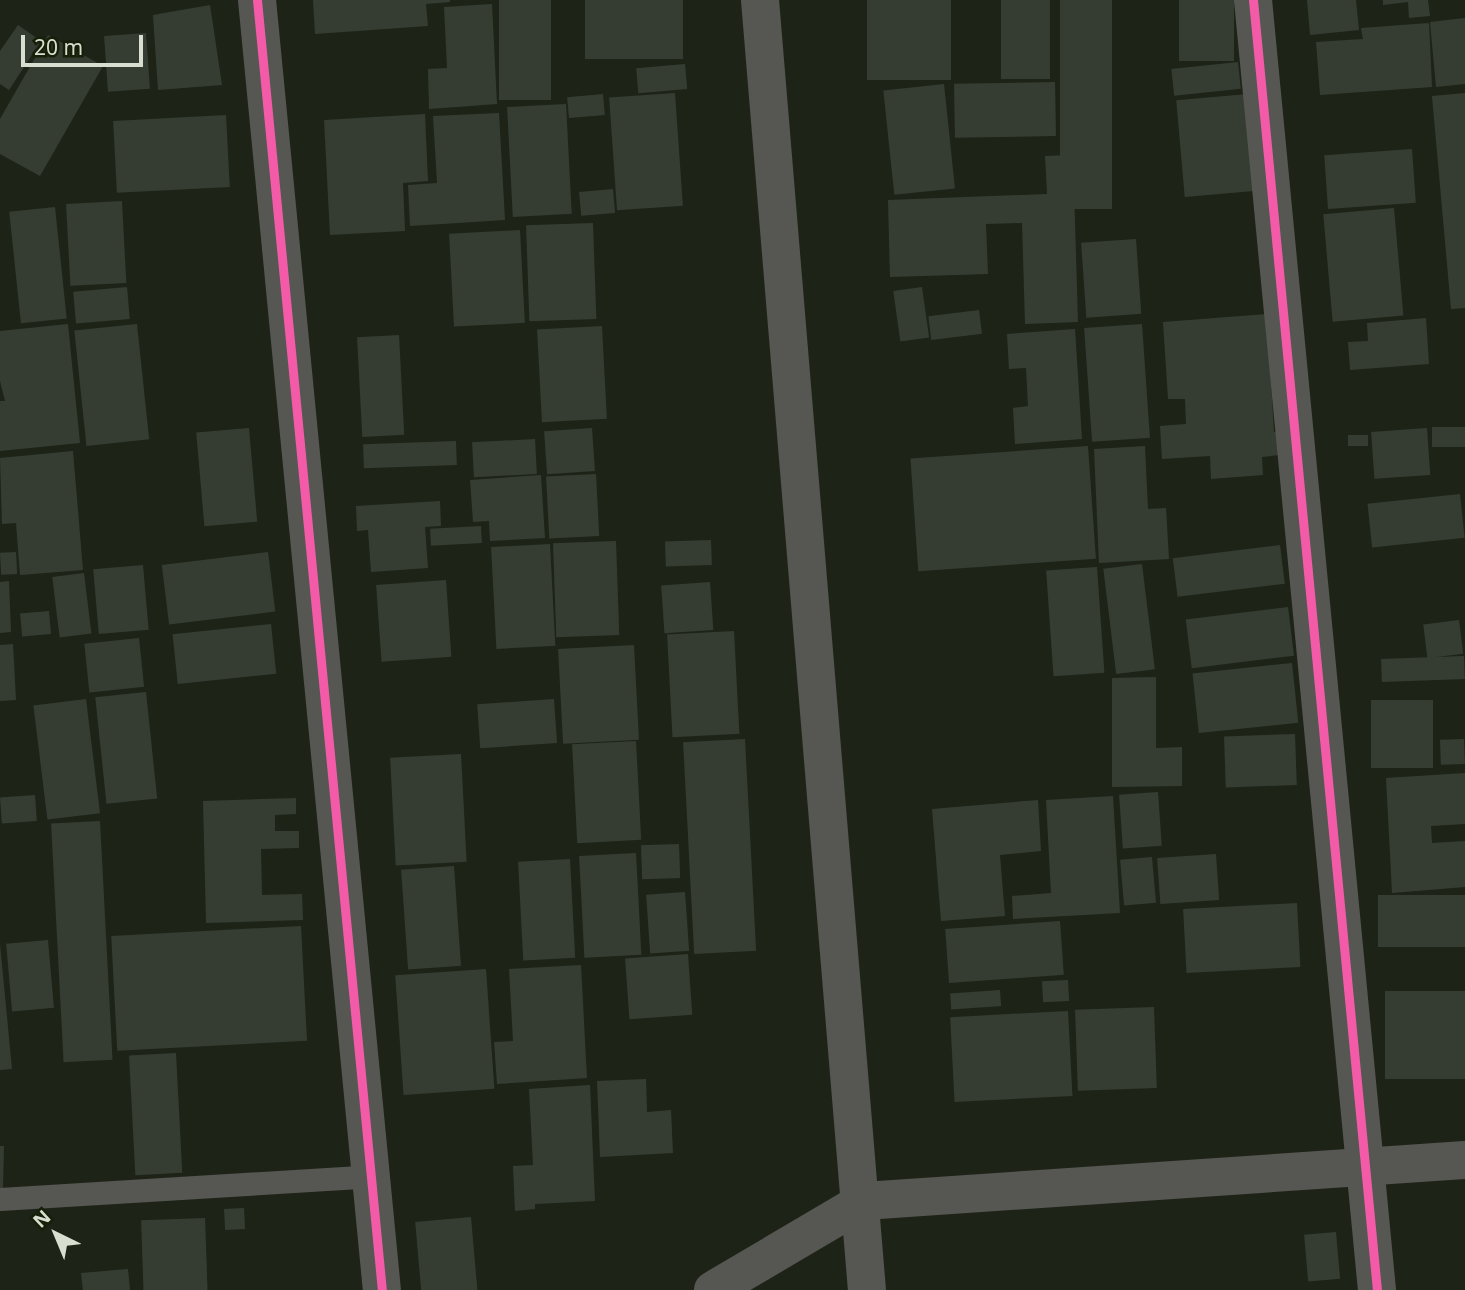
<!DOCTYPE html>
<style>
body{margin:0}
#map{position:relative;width:1465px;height:1290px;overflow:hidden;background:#1e2317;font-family:"Noto Sans",sans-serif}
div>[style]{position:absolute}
.building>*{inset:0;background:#353d33;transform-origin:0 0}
.lane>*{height:23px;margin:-11.5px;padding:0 11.5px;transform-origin:11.5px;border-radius:11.5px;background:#565752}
.street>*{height:38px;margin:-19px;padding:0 19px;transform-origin:19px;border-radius:19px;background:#565752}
.cycleway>*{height:9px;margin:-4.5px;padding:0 4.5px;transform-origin:4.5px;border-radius:4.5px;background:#f35aa7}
span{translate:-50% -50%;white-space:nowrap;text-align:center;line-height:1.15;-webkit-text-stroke:7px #161f08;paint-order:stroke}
.north{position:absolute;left:21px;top:1199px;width:70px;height:70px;-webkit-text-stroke:5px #161f08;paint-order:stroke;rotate:317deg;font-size:19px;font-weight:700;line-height:28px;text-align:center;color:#d8dfd0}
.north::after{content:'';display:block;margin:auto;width:24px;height:32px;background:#d8dfd0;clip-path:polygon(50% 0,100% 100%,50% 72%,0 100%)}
.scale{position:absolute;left:21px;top:35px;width:122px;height:32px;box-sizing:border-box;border:4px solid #d8dfd0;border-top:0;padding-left:9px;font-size:21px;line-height:24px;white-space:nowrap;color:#d8dfd0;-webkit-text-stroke:5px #161f08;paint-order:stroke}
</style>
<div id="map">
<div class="building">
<div style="clip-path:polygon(313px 0,450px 0,450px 2px,426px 4px,428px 26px,315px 34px)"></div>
<div style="left:499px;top:0;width:52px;height:100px"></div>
<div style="left:585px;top:0;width:98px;height:59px"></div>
<div style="left:867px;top:0;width:84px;height:80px"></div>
<div style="left:1001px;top:0;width:49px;height:79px"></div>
<div style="left:1060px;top:0;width:52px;height:209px"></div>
<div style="left:1179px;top:0;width:55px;height:61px"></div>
<div style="clip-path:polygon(1307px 0,1356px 0,1359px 30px,1310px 35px)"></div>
<div style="clip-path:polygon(1383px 0,1428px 0,1430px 16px,1409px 18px,1408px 2px,1383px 5px)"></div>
<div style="clip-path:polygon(492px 4px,497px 104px,429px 109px,428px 69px,447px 68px,444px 7px)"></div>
<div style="clip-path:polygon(210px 5px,222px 85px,158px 90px,153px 15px)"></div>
<div style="clip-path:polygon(1465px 18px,1465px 84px,1436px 87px,1430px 22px)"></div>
<div style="clip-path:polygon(1429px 23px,1432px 87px,1320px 95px,1316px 42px,1363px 39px,1361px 28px)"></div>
<div style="clip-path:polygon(18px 25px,41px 41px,9px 90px,0 84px,0 51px)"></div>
<div style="left:146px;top:33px;width:56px;height:42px;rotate:86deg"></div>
<div style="clip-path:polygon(48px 35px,103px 66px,40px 176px,0 154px,0 119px)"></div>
<div style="left:1238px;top:62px;width:27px;height:67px;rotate:84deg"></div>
<div style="left:685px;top:64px;width:25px;height:49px;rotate:85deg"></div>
<div style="left:1055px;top:82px;width:54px;height:101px;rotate:89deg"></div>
<div style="left:944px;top:84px;width:105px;height:61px;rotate:84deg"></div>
<div style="left:675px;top:93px;width:113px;height:66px;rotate:86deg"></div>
<div style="clip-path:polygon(1465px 93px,1465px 308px,1451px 309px,1432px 96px)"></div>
<div style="left:603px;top:94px;width:21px;height:36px;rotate:85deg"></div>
<div style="left:1248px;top:94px;width:97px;height:72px;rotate:85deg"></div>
<div style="left:566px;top:104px;width:110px;height:59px;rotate:87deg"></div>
<div style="clip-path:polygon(499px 113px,505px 220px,410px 226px,408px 185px,437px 183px,433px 116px)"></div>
<div style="clip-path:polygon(425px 114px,428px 181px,403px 183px,405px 231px,330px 235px,324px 120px)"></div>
<div style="left:226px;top:115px;width:72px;height:113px;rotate:87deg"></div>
<div style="left:1412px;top:149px;width:54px;height:88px;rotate:86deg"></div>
<div style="clip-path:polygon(1073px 155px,1078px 322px,1025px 324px,1022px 223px,986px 224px,988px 274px,890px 277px,888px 200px,1047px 194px,1045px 156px)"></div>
<div style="left:613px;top:189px;width:24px;height:34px;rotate:85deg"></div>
<div style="left:122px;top:201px;width:82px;height:56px;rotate:87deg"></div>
<div style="left:55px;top:207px;width:112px;height:46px;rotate:84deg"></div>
<div style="left:1394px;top:208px;width:108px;height:71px;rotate:85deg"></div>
<div style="left:593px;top:223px;width:96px;height:67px;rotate:88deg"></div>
<div style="left:520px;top:230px;width:93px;height:71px;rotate:87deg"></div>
<div style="left:1136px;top:239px;width:75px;height:55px;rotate:86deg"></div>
<div style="left:127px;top:287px;width:32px;height:54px;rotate:85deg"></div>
<div style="left:922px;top:287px;width:51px;height:29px;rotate:82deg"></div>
<div style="left:979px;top:310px;width:24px;height:51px;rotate:83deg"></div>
<div style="clip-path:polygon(1267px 314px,1274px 432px,1287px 431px,1289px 454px,1262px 457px,1263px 475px,1211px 479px,1210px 456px,1162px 459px,1160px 426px,1186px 424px,1185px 399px,1168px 399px,1163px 322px)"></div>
<div style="clip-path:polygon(1426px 318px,1429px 364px,1350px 370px,1348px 342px,1368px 341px,1367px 323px)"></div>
<div style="clip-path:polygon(68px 324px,80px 443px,0 451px,0 401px,5px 401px,0 381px,0 331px)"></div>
<div style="left:137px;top:324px;width:116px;height:63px;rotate:84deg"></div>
<div style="left:1142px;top:324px;width:114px;height:58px;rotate:86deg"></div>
<div style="left:602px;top:326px;width:93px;height:65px;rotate:87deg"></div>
<div style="clip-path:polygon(1075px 329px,1082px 439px,1015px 444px,1013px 408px,1028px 406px,1026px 368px,1009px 369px,1007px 334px)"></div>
<div style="left:399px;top:335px;width:100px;height:42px;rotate:87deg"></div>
<div style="left:1465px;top:427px;width:20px;height:33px;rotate:90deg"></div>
<div style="left:249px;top:428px;width:94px;height:53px;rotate:85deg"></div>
<div style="left:592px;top:428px;width:43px;height:48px;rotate:86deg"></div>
<div style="left:1427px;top:428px;width:47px;height:56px;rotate:86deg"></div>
<div style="left:1368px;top:435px;width:11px;height:20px;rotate:90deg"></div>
<div style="left:535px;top:439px;width:35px;height:63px;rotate:87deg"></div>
<div style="left:456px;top:441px;width:24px;height:93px;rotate:88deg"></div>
<div style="left:1088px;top:446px;width:113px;height:178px;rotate:86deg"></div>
<div style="clip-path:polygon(1145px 446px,1148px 509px,1166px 508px,1169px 559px,1099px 563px,1094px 449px)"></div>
<div style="clip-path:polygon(73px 451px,83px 570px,20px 575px,16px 523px,2px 524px,0 458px)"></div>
<div style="left:596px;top:474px;width:62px;height:50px;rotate:87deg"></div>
<div style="clip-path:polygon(541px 475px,545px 538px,490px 541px,489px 521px,473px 522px,470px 480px)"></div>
<div style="left:1460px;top:494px;width:44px;height:93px;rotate:84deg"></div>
<div style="clip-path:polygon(440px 501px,441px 526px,425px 527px,428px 568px,371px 572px,368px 530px,357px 531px,356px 506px)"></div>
<div style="left:481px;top:526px;width:17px;height:51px;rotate:87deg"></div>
<div style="left:711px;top:540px;width:25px;height:46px;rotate:88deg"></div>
<div style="left:616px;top:541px;width:94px;height:63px;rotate:88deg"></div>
<div style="left:550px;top:544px;width:102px;height:59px;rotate:87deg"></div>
<div style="left:1280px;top:545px;width:39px;height:108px;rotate:83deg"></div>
<div style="left:16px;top:552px;width:22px;height:16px;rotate:87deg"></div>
<div style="left:268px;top:552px;width:60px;height:107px;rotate:83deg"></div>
<div style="left:1142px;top:564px;width:106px;height:39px;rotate:83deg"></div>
<div style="left:143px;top:565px;width:65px;height:50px;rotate:85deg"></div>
<div style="left:1097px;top:567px;width:106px;height:51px;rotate:86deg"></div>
<div style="left:84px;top:573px;width:61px;height:32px;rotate:83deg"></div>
<div style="left:446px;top:580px;width:77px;height:70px;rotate:86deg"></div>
<div style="clip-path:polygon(9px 581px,11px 632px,0 633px,0 582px)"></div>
<div style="left:710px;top:582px;width:48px;height:49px;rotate:86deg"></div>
<div style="left:1288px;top:607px;width:49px;height:103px;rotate:83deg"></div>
<div style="left:49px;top:611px;width:23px;height:29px;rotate:85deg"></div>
<div style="left:1459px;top:620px;width:34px;height:36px;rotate:83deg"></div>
<div style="left:271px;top:624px;width:50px;height:99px;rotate:84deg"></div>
<div style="left:734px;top:631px;width:103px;height:67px;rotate:87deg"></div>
<div style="left:139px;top:638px;width:49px;height:55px;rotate:84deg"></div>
<div style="clip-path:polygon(13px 644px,16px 700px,0 701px,0 645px)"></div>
<div style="left:634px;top:645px;width:95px;height:76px;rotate:87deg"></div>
<div style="left:1464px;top:656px;width:23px;height:83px;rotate:88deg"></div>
<div style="left:1292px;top:663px;width:60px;height:100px;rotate:84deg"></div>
<div style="clip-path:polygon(1156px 677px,1156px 748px,1182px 747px,1182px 786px,1112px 787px,1112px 678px)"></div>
<div style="left:146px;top:692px;width:107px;height:51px;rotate:84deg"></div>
<div style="left:86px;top:699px;width:115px;height:53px;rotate:83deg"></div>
<div style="left:554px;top:699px;width:44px;height:77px;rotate:86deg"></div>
<div style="left:1433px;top:700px;width:68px;height:62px;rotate:90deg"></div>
<div style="left:1295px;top:734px;width:51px;height:71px;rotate:88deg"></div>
<div style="left:745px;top:739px;width:212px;height:62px;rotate:87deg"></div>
<div style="left:1464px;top:739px;width:25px;height:24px;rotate:88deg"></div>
<div style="left:636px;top:741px;width:99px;height:64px;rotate:87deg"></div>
<div style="left:461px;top:754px;width:108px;height:71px;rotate:87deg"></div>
<div style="clip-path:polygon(1465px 773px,1465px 824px,1431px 826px,1432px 843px,1465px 841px,1465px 887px,1392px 893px,1386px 778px)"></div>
<div style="left:1158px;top:792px;width:54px;height:39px;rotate:86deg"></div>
<div style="left:35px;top:795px;width:26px;height:35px;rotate:86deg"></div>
<div style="clip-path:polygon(1113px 796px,1120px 913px,1013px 919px,1012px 896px,1051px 893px,1046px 800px)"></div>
<div style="clip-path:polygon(296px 798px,296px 814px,275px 815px,275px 831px,299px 831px,299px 848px,261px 849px,262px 895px,302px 894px,303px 920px,206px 923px,203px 801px)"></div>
<div style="clip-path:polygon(1038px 800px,1041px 851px,1000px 855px,1005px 916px,941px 921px,932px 809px)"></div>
<div style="left:100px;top:821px;width:239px;height:49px;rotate:87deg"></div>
<div style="left:679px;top:844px;width:34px;height:38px;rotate:88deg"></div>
<div style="left:636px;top:853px;width:102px;height:57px;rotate:87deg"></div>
<div style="left:1216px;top:854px;width:46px;height:59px;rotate:86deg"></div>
<div style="left:1152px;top:857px;width:46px;height:32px;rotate:85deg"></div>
<div style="left:570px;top:859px;width:99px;height:52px;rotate:87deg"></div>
<div style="left:454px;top:866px;width:100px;height:53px;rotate:86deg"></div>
<div style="left:685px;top:892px;width:59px;height:39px;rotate:86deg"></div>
<div style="left:1465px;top:895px;width:52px;height:87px;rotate:90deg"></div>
<div style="left:1297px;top:903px;width:64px;height:114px;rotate:87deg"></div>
<div style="left:1060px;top:921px;width:54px;height:115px;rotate:86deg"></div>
<div style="left:301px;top:926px;width:115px;height:190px;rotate:87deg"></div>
<div style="left:48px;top:940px;width:68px;height:42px;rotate:85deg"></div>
<div style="clip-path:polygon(0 944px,12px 1069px,0 1070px)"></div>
<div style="left:688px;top:954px;width:61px;height:63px;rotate:86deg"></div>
<div style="clip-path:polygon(581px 965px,587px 1078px,497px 1084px,494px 1042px,513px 1041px,509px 969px)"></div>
<div style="left:486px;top:969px;width:120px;height:91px;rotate:86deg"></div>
<div style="left:1068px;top:980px;width:21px;height:26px;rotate:87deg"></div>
<div style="left:1000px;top:990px;width:16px;height:50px;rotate:86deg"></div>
<div style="left:1465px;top:991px;width:88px;height:80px;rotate:90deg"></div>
<div style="left:1154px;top:1007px;width:81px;height:79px;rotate:88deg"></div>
<div style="left:1068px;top:1011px;width:85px;height:118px;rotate:87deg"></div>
<div style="left:176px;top:1053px;width:120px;height:47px;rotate:87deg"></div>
<div style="clip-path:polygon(646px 1079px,647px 1112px,671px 1110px,673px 1153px,600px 1157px,597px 1081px)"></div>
<div style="clip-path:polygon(590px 1085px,595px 1201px,535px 1204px,535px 1209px,515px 1211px,513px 1166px,533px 1165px,529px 1089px)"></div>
<div style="clip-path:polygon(0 1146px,4px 1146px,3px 1188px,0 1188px)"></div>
<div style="left:244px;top:1208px;width:21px;height:20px;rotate:87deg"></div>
<div style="left:471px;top:1217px;width:73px;height:56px;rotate:85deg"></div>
<div style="left:205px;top:1218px;width:72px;height:64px;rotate:88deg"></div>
<div style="left:1336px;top:1232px;width:47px;height:32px;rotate:85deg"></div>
<div style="clip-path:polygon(128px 1269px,130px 1290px,83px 1290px,81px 1273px)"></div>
</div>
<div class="lane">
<div style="left:0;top:1199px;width:372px;rotate:-3.5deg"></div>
</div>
<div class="street">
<div style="left:257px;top:0;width:1296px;rotate:84.47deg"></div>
<div style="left:760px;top:0;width:1294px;rotate:85.26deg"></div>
<div style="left:1253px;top:0;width:1296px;rotate:84.51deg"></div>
<div style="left:713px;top:1290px;width:175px;rotate:-30.5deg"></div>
<div style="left:864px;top:1201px;width:602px;rotate:-3.9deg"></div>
</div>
<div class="cycleway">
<div style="left:257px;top:0;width:1296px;rotate:84.47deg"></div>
<div style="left:1253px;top:0;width:1296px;rotate:84.51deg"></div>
</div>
<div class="north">N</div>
<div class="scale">20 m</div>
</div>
